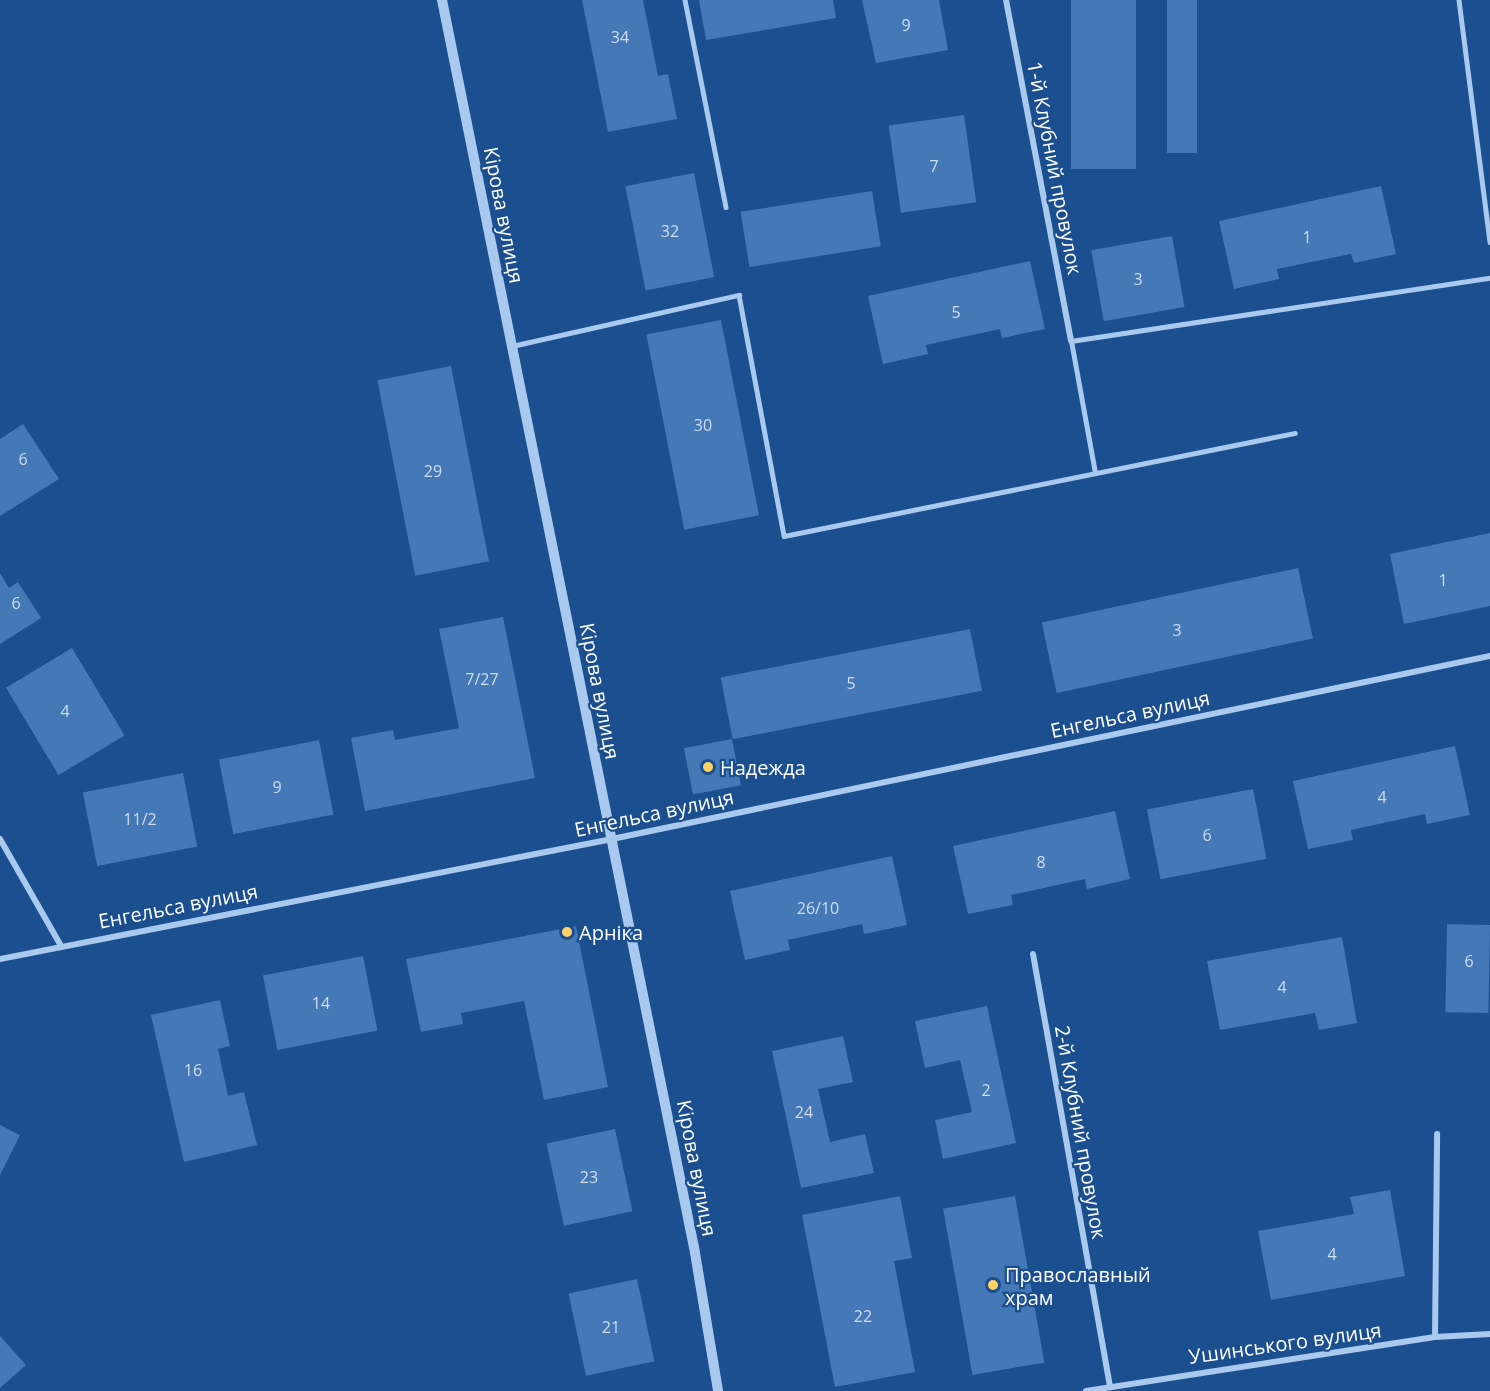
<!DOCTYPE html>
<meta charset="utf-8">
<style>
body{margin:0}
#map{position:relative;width:1490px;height:1391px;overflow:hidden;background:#1b4f8f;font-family:"Open Sans",sans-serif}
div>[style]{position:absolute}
.building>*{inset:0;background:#4478b7;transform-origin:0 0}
.service>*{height:4.5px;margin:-2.25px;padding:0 2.25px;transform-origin:2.25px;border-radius:2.25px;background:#a9c9ee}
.minor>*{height:6px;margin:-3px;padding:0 3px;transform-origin:3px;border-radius:3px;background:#a9c9ee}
.tertiary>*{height:10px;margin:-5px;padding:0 5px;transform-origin:5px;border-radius:5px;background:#a9c9ee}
.dots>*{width:16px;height:16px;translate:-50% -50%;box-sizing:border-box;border:3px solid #1b4f8f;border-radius:50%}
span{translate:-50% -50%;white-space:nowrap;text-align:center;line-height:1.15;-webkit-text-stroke:4.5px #1b4f8f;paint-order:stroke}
.number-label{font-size:16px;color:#d0dded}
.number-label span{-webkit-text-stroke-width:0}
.street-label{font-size:20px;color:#fff}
.poi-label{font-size:20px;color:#fff}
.left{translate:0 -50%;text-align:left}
</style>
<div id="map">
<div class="building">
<div style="clip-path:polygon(582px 0,643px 0,658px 76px,668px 74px,677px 119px,608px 132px)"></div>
<div style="clip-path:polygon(699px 0,833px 0,836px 18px,706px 40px)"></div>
<div style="clip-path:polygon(862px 0,939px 0,948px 50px,876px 63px)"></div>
<div style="left:1071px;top:0;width:65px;height:169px"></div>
<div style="left:1167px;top:0;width:30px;height:153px"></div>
<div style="left:964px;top:115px;width:88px;height:76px;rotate:82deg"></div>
<div style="left:694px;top:173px;width:106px;height:70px;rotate:79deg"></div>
<div style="clip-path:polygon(1381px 186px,1396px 254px,1354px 263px,1351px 254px,1277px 269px,1279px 279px,1234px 289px,1219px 221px)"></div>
<div style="left:872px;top:191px;width:56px;height:133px;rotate:81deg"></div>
<div style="left:1172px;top:236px;width:72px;height:82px;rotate:80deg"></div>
<div style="clip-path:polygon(1030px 261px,1045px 329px,1002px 338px,1000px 329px,926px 345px,928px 354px,883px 364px,868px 296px)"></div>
<div style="left:721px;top:320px;width:199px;height:76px;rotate:79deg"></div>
<div style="left:451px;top:366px;width:199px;height:75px;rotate:79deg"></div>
<div style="clip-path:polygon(23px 424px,59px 479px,0 516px,0 439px)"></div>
<div style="clip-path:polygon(1490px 533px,1490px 606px,1404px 624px,1390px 554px)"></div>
<div style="left:1298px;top:568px;width:72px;height:262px;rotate:78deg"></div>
<div style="clip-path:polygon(0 573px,9px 588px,18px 582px,41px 618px,0 644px)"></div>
<div style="clip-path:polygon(503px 617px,535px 778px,365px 811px,351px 738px,393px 730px,395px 740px,459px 728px,439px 629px)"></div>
<div style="left:970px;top:629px;width:63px;height:254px;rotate:79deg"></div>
<div style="left:72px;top:648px;width:102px;height:77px;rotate:59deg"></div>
<div style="left:732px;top:739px;width:47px;height:49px;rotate:79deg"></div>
<div style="left:319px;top:740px;width:76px;height:102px;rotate:79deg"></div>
<div style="clip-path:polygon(1455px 746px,1470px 815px,1427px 824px,1425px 814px,1351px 830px,1353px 840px,1308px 849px,1293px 781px)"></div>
<div style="left:183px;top:773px;width:75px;height:102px;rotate:79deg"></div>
<div style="left:1253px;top:789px;width:71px;height:108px;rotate:79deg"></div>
<div style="clip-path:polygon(1115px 811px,1130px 879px,1087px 889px,1085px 879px,1011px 895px,1013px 905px,968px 914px,953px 846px)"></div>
<div style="clip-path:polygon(892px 856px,907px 925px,864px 934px,862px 924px,788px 940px,790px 950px,745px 960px,730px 891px)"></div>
<div style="left:1490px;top:925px;width:88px;height:43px;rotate:91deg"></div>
<div style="clip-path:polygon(576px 926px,608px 1087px,544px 1100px,524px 1001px,461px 1013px,463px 1024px,421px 1032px,406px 959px)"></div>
<div style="clip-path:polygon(1342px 937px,1357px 1023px,1319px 1030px,1315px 1013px,1220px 1030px,1207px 961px)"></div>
<div style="left:363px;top:956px;width:76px;height:102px;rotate:79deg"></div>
<div style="clip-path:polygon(220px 1000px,230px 1046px,218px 1049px,228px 1096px,244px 1092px,257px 1145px,184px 1162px,151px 1015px)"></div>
<div style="clip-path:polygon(987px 1006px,1016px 1143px,943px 1159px,935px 1120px,972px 1112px,960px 1060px,925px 1068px,915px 1021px)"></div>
<div style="clip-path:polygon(843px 1036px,853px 1082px,818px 1089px,830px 1142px,865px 1134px,874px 1173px,801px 1188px,772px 1051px)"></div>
<div style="clip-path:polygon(0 1125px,20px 1135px,0 1175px)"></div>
<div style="left:615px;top:1129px;width:84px;height:70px;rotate:78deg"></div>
<div style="clip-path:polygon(1390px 1190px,1405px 1276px,1271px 1300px,1258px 1231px,1354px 1214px,1350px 1197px)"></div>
<div style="clip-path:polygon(900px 1196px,912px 1258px,894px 1261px,915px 1372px,835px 1387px,802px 1215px)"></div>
<div style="left:1015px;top:1196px;width:169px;height:73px;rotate:80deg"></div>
<div style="left:637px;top:1279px;width:84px;height:70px;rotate:78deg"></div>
<div style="clip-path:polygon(0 1336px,26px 1365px,0 1388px)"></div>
</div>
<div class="service">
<div style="left:685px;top:0;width:211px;rotate:78.8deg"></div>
<div style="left:1459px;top:0;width:244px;rotate:82.7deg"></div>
<div style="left:512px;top:346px;width:233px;rotate:-12.7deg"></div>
<div style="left:739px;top:295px;width:245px;rotate:79.4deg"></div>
<div style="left:784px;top:536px;width:521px;rotate:-11.4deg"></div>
<div style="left:1095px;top:473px;width:134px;rotate:-100.3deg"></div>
<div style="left:1071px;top:341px;width:424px;rotate:-8.6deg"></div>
</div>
<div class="minor">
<div style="left:1006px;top:0;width:347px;rotate:79.2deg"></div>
<div style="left:0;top:839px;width:123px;rotate:60.3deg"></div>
<div style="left:1033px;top:954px;width:440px;rotate:79.9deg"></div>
<div style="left:0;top:959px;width:624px;rotate:-11.09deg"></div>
<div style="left:612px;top:839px;width:897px;rotate:-11.77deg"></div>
<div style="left:1435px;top:1337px;width:203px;rotate:-89.4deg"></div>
<div style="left:1086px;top:1391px;width:353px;rotate:-8.8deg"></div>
<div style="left:1435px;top:1337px;width:55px;rotate:-3.1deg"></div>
</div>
<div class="tertiary">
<div style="left:442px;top:0;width:1272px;rotate:78.58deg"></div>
<div style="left:694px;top:1247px;width:146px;rotate:80.5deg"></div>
</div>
<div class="dots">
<div style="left:708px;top:767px;background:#ffd166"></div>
<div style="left:567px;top:932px;background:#ffd166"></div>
<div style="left:993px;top:1285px;background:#ffd166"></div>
</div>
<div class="number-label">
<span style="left:906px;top:25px">9</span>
<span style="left:620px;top:37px">34</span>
<span style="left:934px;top:166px">7</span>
<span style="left:670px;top:231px">32</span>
<span style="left:1307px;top:237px">1</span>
<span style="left:1138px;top:279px">3</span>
<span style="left:956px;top:312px">5</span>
<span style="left:703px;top:425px">30</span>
<span style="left:23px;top:459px">6</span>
<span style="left:433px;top:471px">29</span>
<span style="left:1443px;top:580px">1</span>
<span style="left:16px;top:603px">6</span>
<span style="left:1177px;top:630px">3</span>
<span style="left:482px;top:679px">7/27</span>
<span style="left:851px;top:683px">5</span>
<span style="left:65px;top:711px">4</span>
<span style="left:277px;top:787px">9</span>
<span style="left:1382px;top:797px">4</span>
<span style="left:140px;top:819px">11/2</span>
<span style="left:1207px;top:835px">6</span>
<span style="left:1041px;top:862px">8</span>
<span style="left:818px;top:908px">26/10</span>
<span style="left:1469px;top:961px">6</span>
<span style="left:1282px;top:987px">4</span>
<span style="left:321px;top:1003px">14</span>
<span style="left:193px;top:1070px">16</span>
<span style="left:986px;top:1090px">2</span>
<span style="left:804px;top:1112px">24</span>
<span style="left:589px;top:1177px">23</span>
<span style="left:1332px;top:1254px">4</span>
<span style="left:863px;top:1316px">22</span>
<span style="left:611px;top:1327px">21</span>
</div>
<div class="street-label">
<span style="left:1055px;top:168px;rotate:79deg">1-й Клубний провулок</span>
<span style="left:504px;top:215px;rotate:79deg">Кірова вулиця</span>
<span style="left:600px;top:691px;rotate:79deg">Кірова вулиця</span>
<span style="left:1130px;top:714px;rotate:-12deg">Енгельса вулиця</span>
<span style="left:654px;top:813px;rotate:-12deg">Енгельса вулиця</span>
<span style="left:178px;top:906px;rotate:-11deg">Енгельса вулиця</span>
<span style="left:1081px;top:1132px;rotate:80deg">2-й Клубний провулок</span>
<span style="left:697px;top:1168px;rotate:79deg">Кірова вулиця</span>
<span style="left:1285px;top:1343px;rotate:-8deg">Ушинського вулиця</span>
</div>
<div class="poi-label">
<span class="left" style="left:720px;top:767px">Надежда</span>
<span class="left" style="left:579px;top:932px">Арніка</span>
<span class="left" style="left:1005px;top:1286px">Православный<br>храм</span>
</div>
</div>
